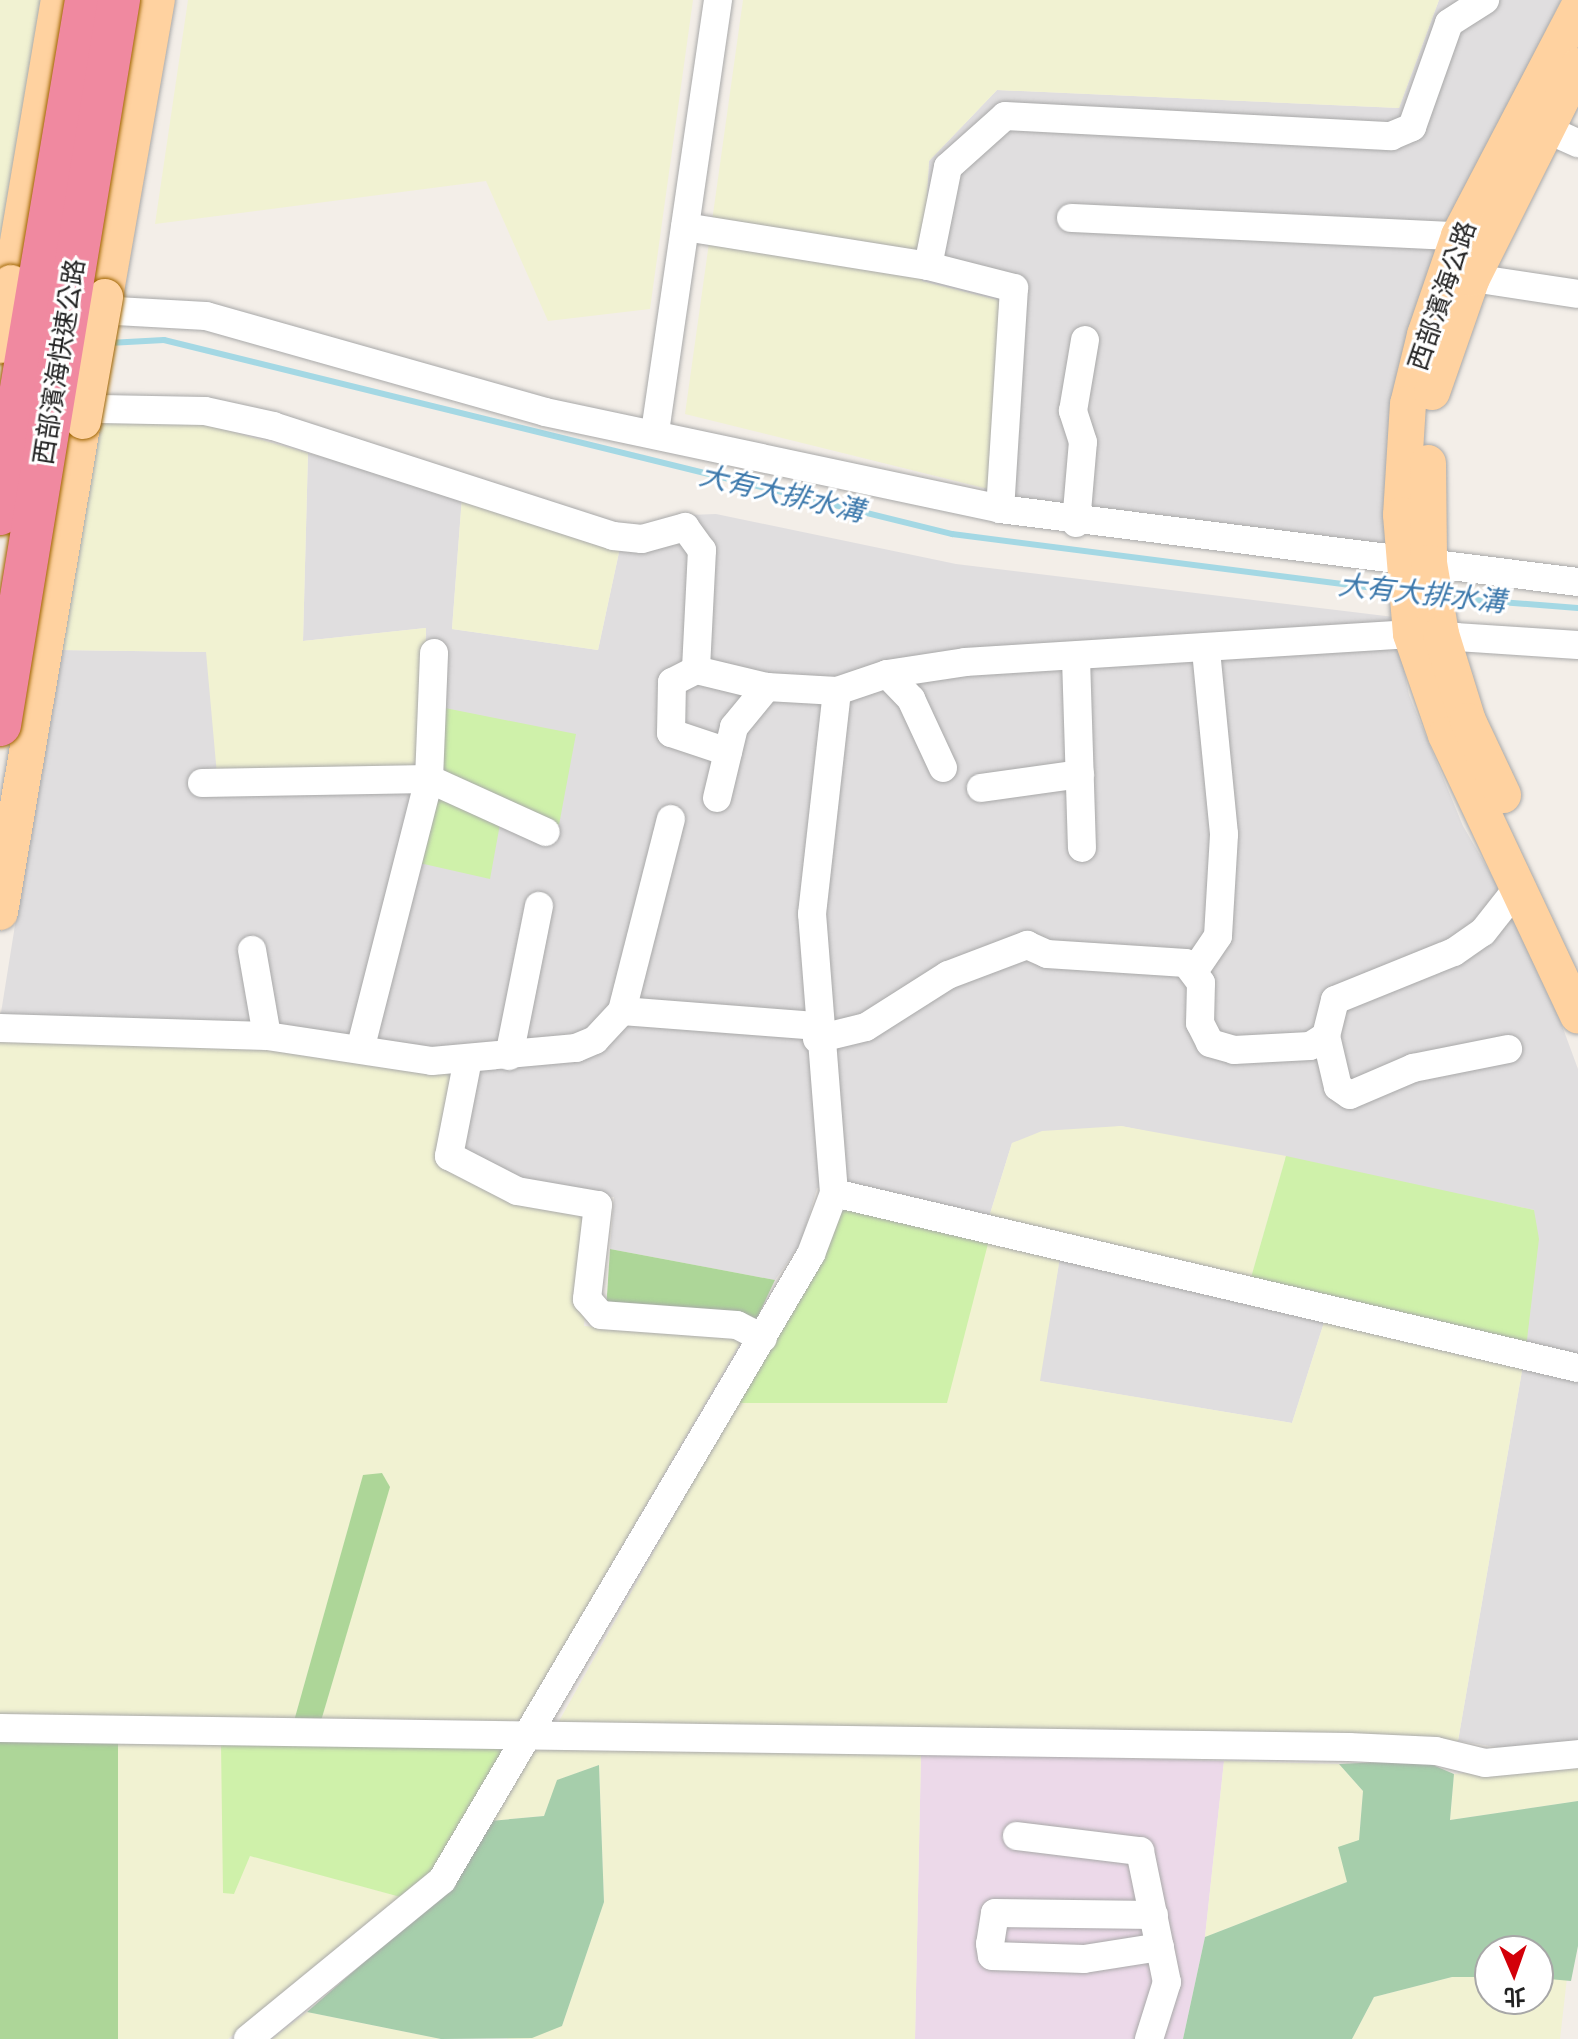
<!DOCTYPE html>
<meta charset="utf-8">
<style>
body{margin:0}
#map{position:relative;width:1578px;height:2039px;overflow:hidden;background:#f3eee8;font-family:"Space Grotesk","Noto Sans TC",sans-serif}
div>[style]{position:absolute}
.residential>*{inset:0;background:#e0dedf}
.industrial>*{inset:0;background:#ecd9e9}
.farmland>*{inset:0;background:#f1f2d2}
.grass>*{inset:0;background:#cff1aa}
.forest>*{inset:0;background:#add698;transform-origin:0 0}
.cemetery>*{inset:0;background:#a6ceab}
.stream>*{height:6px;margin:-3px;padding:0 3px;transform-origin:3px;border-radius:3px;background:#a4d8e4}
.roads{filter:drop-shadow(0 0 2px #a9a9a9) drop-shadow(0 0 2px #a9a9a9)}
.minor>*{height:28px;margin:-14px;padding:0 14px;transform-origin:14px;border-radius:14px;background:#fff}
.major>*{height:36px;margin:-18px;padding:0 18px;transform-origin:18px;border-radius:18px;background:#ffd2a0}
.bridges{filter:drop-shadow(0 0 2px #9f6400) drop-shadow(0 0 2px #9f6400)}
.major-bridge>*{height:36px;margin:-18px;padding:0 18px;transform-origin:18px;border-radius:18px;background:#ffd2a0}
.highway-bridge>*{height:42px;margin:-21px;padding:0 21px;transform-origin:21px;border-radius:21px;background:#f089a0}
span{translate:-50% -50%;white-space:nowrap;text-align:center;line-height:1.15;-webkit-text-stroke:6px #fff;paint-order:stroke}
.street-label{font-size:26px;color:#222}
.water-label{font-size:28px;color:#3d79ac;font-style:italic}
.north{position:absolute;left:1474px;top:1935px;width:80px;height:80px;box-sizing:border-box;background:#fff;border:2px solid #a7a7a7;border-radius:50%;rotate:178deg;font-size:22px;font-weight:700;line-height:32px;text-align:center;color:#222}
.north::after{content:'';display:block;margin:auto;width:28px;height:36px;background:#d30009;clip-path:polygon(50% 0,100% 100%,50% 72%,0 100%)}
</style>
<div id="map">
<div class="residential">
<div style="clip-path:polygon(1439px 0,1561px 0,1468px 186px,1402px 359px,1389px 421px,1387px 551px,990px 508px,922px 281px,929px 161px,997px 90px,1399px 108px)"></div>
<div style="clip-path:polygon(308px 453px,462px 497px,452px 629px,598px 650px,621px 543px,689px 515px,716px 514px,956px 564px,1394px 617px,1409px 695px,1463px 826px,1533px 947px,1578px 1069px,1578px 1742px,1523px 1751px,1458px 1741px,1526px 1348px,1534px 1210px,1121px 1126px,1012px 1143px,989px 1217px,817px 1188px,801px 1243px,775px 1280px,610px 1249px,614px 1197px,562px 1193px,463px 1162px,480px 1059px,0 1019px,59px 650px,206px 652px,502px 812px,559px 825px,425px 704px,426px 628px,303px 641px)"></div>
<div style="clip-path:polygon(1061px 1251px,1326px 1316px,1292px 1423px,1039px 1381px)"></div>
</div>
<div class="industrial">
<div style="clip-path:polygon(921px 1753px,1224px 1761px,1205px 1937px,1183px 2039px,915px 2039px)"></div>
</div>
<div class="farmland">
<div style="clip-path:polygon(0 0,64px 0,0 292px)"></div>
<div style="clip-path:polygon(188px 0,693px 0,650px 309px,548px 321px,486px 181px,155px 224px)"></div>
<div style="clip-path:polygon(743px 0,1439px 0,1399px 108px,997px 90px,929px 161px,922px 281px,1010px 303px,988px 489px,685px 414px)"></div>
<div style="clip-path:polygon(98px 418px,201px 423px,308px 453px,303px 641px,426px 628px,424px 767px,217px 775px,206px 652px,59px 650px)"></div>
<div style="clip-path:polygon(462px 497px,621px 543px,598px 650px,452px 629px)"></div>
<div style="clip-path:polygon(0 1038px,249px 1044px,455px 1072px,440px 1161px,592px 1218px,584px 1326px,743px 1338px,519px 1723px,321px 1721px,389px 1487px,382px 1473px,363px 1476px,294px 1721px,0 1718px)"></div>
<div style="clip-path:polygon(1121px 1126px,1286px 1156px,1250px 1281px,989px 1217px,1012px 1143px,1042px 1131px)"></div>
<div style="clip-path:polygon(991px 1232px,1061px 1251px,1040px 1381px,1292px 1423px,1326px 1316px,1523px 1365px,1458px 1741px,558px 1723px,737px 1403px)"></div>
<div style="clip-path:polygon(118px 1741px,221px 1743px,234px 1893px,250px 1855px,404px 1898px,228px 2039px,108px 2039px)"></div>
<div style="clip-path:polygon(538px 1744px,921px 1753px,915px 2039px,506px 2039px,562px 2026px,604px 1902px,599px 1765px,558px 1780px,544px 1816px,490px 1821px)"></div>
<div style="clip-path:polygon(1224px 1761px,1339px 1764px,1363px 1791px,1359px 1840px,1347px 1882px,1205px 1937px)"></div>
<div style="clip-path:polygon(1578px 1761px,1578px 1801px,1450px 1820px,1454px 1774px)"></div>
<div style="clip-path:polygon(1452px 1977px,1490px 1977px,1490px 1999px,1538px 1999px,1538px 1978px,1567px 1978px,1560px 2039px,1352px 2039px,1374px 1997px)"></div>
<div style="clip-path:polygon(307px 2012px,441px 2039px,272px 2039px)"></div>
</div>
<div class="grass">
<div style="clip-path:polygon(425px 704px,576px 734px,559px 825px,502px 813px,490px 879px,415px 862px)"></div>
<div style="clip-path:polygon(1286px 1156px,1534px 1210px,1539px 1239px,1526px 1348px,1250px 1281px)"></div>
<div style="clip-path:polygon(837px 1201px,991px 1232px,947px 1403px,737px 1403px)"></div>
<div style="clip-path:polygon(221px 1743px,507px 1747px,425px 1882px,404px 1898px,250px 1856px,234px 1894px,223px 1893px)"></div>
</div>
<div class="forest">
<div style="clip-path:polygon(610px 1249px,775px 1280px,757px 1318px,633px 1320px,606px 1311px)"></div>
<div style="clip-path:polygon(382px 1473px,390px 1487px,321px 1721px,294px 1721px,363px 1475px)"></div>
<div style="left:0;top:1740px;width:118px;height:299px"></div>
</div>
<div class="cemetery">
<div style="clip-path:polygon(1421px 1760px,1454px 1774px,1450px 1820px,1578px 1801px,1578px 1946px,1571px 1981px,1538px 1978px,1538px 1951px,1490px 1951px,1490px 1977px,1452px 1977px,1374px 1997px,1352px 2039px,1183px 2039px,1205px 1937px,1347px 1882px,1338px 1847px,1359px 1840px,1363px 1791px,1339px 1764px)"></div>
<div style="clip-path:polygon(599px 1765px,604px 1902px,562px 2026px,532px 2038px,441px 2039px,307px 2012px,448px 1889px,490px 1821px,544px 1816px,557px 1780px)"></div>
</div>
<div class="stream">
<div style="left:109px;top:343px;width:55px;rotate:-3.1deg"></div>
<div style="left:164px;top:340px;width:812px;rotate:13.83deg"></div>
<div style="left:952px;top:534px;width:449px;rotate:7.3deg"></div>
<div style="left:1448px;top:598px;width:130px;rotate:4.4deg"></div>
</div>
<div class="roads">
<div class="minor">
<div style="left:1546px;top:129px;width:35px;rotate:24deg"></div>
<div style="left:1071px;top:218px;width:388px;rotate:2.7deg"></div>
<div style="left:685px;top:227px;width:246px;rotate:9.1deg"></div>
<div style="left:928px;top:266px;width:89px;rotate:14.3deg"></div>
<div style="left:1014px;top:288px;width:221px;rotate:93.6deg"></div>
<div style="left:928px;top:266px;width:101px;rotate:-78.6deg"></div>
<div style="left:948px;top:167px;width:76px;rotate:-41.8deg"></div>
<div style="left:1005px;top:116px;width:387px;rotate:3deg"></div>
<div style="left:1391px;top:136px;width:23px;rotate:-23deg"></div>
<div style="left:1412px;top:127px;width:110px;rotate:-70.4deg"></div>
<div style="left:1449px;top:23px;width:43px;rotate:-32.6deg"></div>
<div style="left:1453px;top:275px;width:126px;rotate:8.6deg"></div>
<div style="left:116px;top:311px;width:90px;rotate:3.2deg"></div>
<div style="left:206px;top:316px;width:352px;rotate:15.8deg"></div>
<div style="left:545px;top:412px;width:465px;rotate:12deg"></div>
<div style="left:1000px;top:509px;width:583px;rotate:7.2deg"></div>
<div style="left:100px;top:409px;width:105px;rotate:1.1deg"></div>
<div style="left:205px;top:411px;width:70px;rotate:12.4deg"></div>
<div style="left:273px;top:426px;width:357px;rotate:17.9deg"></div>
<div style="left:613px;top:536px;width:29px;rotate:6deg"></div>
<div style="left:642px;top:539px;width:45px;rotate:-15.6deg"></div>
<div style="left:685px;top:527px;width:29px;rotate:54deg"></div>
<div style="left:702px;top:550px;width:120px;rotate:92.9deg"></div>
<div style="left:696px;top:670px;width:73px;rotate:13.5deg"></div>
<div style="left:767px;top:687px;width:70px;rotate:3.3deg"></div>
<div style="left:655px;top:432px;width:437px;rotate:-81.7deg"></div>
<div style="left:1076px;top:523px;width:81px;rotate:-85.1deg"></div>
<div style="left:1083px;top:442px;width:33px;rotate:-108deg"></div>
<div style="left:1073px;top:411px;width:72px;rotate:-80.4deg"></div>
<div style="left:1076px;top:658px;width:190px;rotate:88.2deg"></div>
<div style="left:696px;top:670px;width:27px;rotate:153deg"></div>
<div style="left:672px;top:682px;width:51px;rotate:91.1deg"></div>
<div style="left:671px;top:733px;width:60px;rotate:18.4deg"></div>
<div style="left:887px;top:674px;width:35px;rotate:46deg"></div>
<div style="left:911px;top:699px;width:76px;rotate:65.1deg"></div>
<div style="left:202px;top:783px;width:227px;rotate:-1deg"></div>
<div style="left:429px;top:779px;width:128px;rotate:24.4deg"></div>
<div style="left:981px;top:788px;width:100px;rotate:-8deg"></div>
<div style="left:717px;top:798px;width:73px;rotate:-76.5deg"></div>
<div style="left:734px;top:727px;width:52px;rotate:-50.5deg"></div>
<div style="left:252px;top:950px;width:87px;rotate:80.1deg"></div>
<div style="left:1195px;top:970px;width:41px;rotate:-55.9deg"></div>
<div style="left:1218px;top:936px;width:102px;rotate:-86.6deg"></div>
<div style="left:1224px;top:834px;width:185px;rotate:-95.6deg"></div>
<div style="left:622px;top:1011px;width:198px;rotate:-75.7deg"></div>
<div style="left:0;top:1028px;width:267px;rotate:1.7deg"></div>
<div style="left:267px;top:1036px;width:167px;rotate:8.6deg"></div>
<div style="left:432px;top:1061px;width:145px;rotate:-5.2deg"></div>
<div style="left:576px;top:1048px;width:21px;rotate:-23deg"></div>
<div style="left:595px;top:1040px;width:40px;rotate:-47deg"></div>
<div style="left:622px;top:1011px;width:194px;rotate:4.4deg"></div>
<div style="left:1326px;top:1036px;width:52px;rotate:76.8deg"></div>
<div style="left:1338px;top:1087px;width:14px;rotate:34deg"></div>
<div style="left:1350px;top:1095px;width:69px;rotate:-23.2deg"></div>
<div style="left:1413px;top:1068px;width:97px;rotate:-11.3deg"></div>
<div style="left:817px;top:1039px;width:50px;rotate:-13.8deg"></div>
<div style="left:866px;top:1027px;width:97px;rotate:-32.4deg"></div>
<div style="left:948px;top:975px;width:85px;rotate:-20.8deg"></div>
<div style="left:1027px;top:945px;width:22px;rotate:24deg"></div>
<div style="left:1047px;top:954px;width:139px;rotate:3.7deg"></div>
<div style="left:1186px;top:963px;width:25px;rotate:53deg"></div>
<div style="left:1201px;top:983px;width:40px;rotate:91.4deg"></div>
<div style="left:1200px;top:1023px;width:22px;rotate:63deg"></div>
<div style="left:1210px;top:1043px;width:25px;rotate:16deg"></div>
<div style="left:1234px;top:1050px;width:76px;rotate:-3deg"></div>
<div style="left:1310px;top:1046px;width:19px;rotate:-32deg"></div>
<div style="left:1326px;top:1036px;width:37px;rotate:-76deg"></div>
<div style="left:1335px;top:1000px;width:128px;rotate:-22deg"></div>
<div style="left:1454px;top:952px;width:35px;rotate:-35deg"></div>
<div style="left:1483px;top:932px;width:60px;rotate:-51.8deg"></div>
<div style="left:361px;top:1046px;width:276px;rotate:-75.7deg"></div>
<div style="left:429px;top:779px;width:126px;rotate:-87.7deg"></div>
<div style="left:509px;top:1056px;width:153px;rotate:-78.7deg"></div>
<div style="left:468px;top:1059px;width:99px;rotate:101.1deg"></div>
<div style="left:449px;top:1156px;width:76px;rotate:27.2deg"></div>
<div style="left:517px;top:1191px;width:82px;rotate:9.8deg"></div>
<div style="left:598px;top:1205px;width:95px;rotate:96.7deg"></div>
<div style="left:587px;top:1299px;width:21px;rotate:49deg"></div>
<div style="left:601px;top:1315px;width:136px;rotate:4.2deg"></div>
<div style="left:737px;top:1325px;width:29px;rotate:27deg"></div>
<div style="left:834px;top:1193px;width:764px;rotate:13.24deg"></div>
<div style="left:0;top:1728px;width:1349px;rotate:0.81deg"></div>
<div style="left:1349px;top:1747px;width:87px;rotate:2.6deg"></div>
<div style="left:1436px;top:1751px;width:50px;rotate:13.8deg"></div>
<div style="left:1485px;top:1763px;width:93px;rotate:-5.5deg"></div>
<div style="left:1017px;top:1836px;width:124px;rotate:7deg"></div>
<div style="left:1140px;top:1851px;width:134px;rotate:78.4deg"></div>
<div style="left:1167px;top:1982px;width:60px;rotate:107.5deg"></div>
<div style="left:1154px;top:1915px;width:159px;rotate:-179.3deg"></div>
<div style="left:995px;top:1913px;width:31px;rotate:99deg"></div>
<div style="left:990px;top:1944px;width:12px;rotate:81deg"></div>
<div style="left:992px;top:1956px;width:92px;rotate:1.9deg"></div>
<div style="left:1084px;top:1959px;width:77px;rotate:-9deg"></div>
<div style="left:248px;top:2039px;width:251px;rotate:-39.3deg"></div>
<div style="left:442px;top:1880px;width:727px;rotate:-59.48deg"></div>
<div style="left:811px;top:1254px;width:65px;rotate:-69.3deg"></div>
<div style="left:834px;top:1193px;width:280px;rotate:-94.5deg"></div>
<div style="left:812px;top:914px;width:224px;rotate:-83.6deg"></div>
<div style="left:837px;top:691px;width:53px;rotate:-18.8deg"></div>
<div style="left:887px;top:674px;width:79px;rotate:-8.7deg"></div>
<div style="left:965px;top:662px;width:447px;rotate:-3.6deg"></div>
<div style="left:1411px;top:634px;width:167px;rotate:3.8deg"></div>
</div>
<div class="major">
<div style="left:1578px;top:8px;width:257px;rotate:117.6deg"></div>
<div style="left:1459px;top:236px;width:105px;rotate:109deg"></div>
<div style="left:1425px;top:335px;width:71px;rotate:103.8deg"></div>
<div style="left:1408px;top:404px;width:111px;rotate:93.6deg"></div>
<div style="left:1401px;top:515px;width:119px;rotate:85.2deg"></div>
<div style="left:1411px;top:634px;width:107px;rotate:70.9deg"></div>
<div style="left:1446px;top:735px;width:310px;rotate:64.8deg"></div>
<div style="left:11px;top:283px;width:287px;rotate:-80.4deg"></div>
<div style="left:105px;top:297px;width:302px;rotate:-80.1deg"></div>
<div style="left:1432px;top:392px;width:121px;rotate:-70.7deg"></div>
<div style="left:1472px;top:278px;width:237px;rotate:-63.4deg"></div>
<div style="left:1428px;top:463px;width:100px;rotate:89.4deg"></div>
<div style="left:1429px;top:563px;width:72px;rotate:80.4deg"></div>
<div style="left:1441px;top:634px;width:91px;rotate:72.8deg"></div>
<div style="left:1468px;top:721px;width:82px;rotate:64.7deg"></div>
<div style="left:0;top:912px;width:498px;rotate:-80.4deg"></div>
</div>
</div>
<div class="bridges">
<div class="major-bridge">
<div style="left:0;top:345px;width:63px;rotate:-79.9deg"></div>
<div style="left:83px;top:421px;width:126px;rotate:-79.9deg"></div>
</div>
<div class="highway-bridge">
<div style="left:0;top:514px;width:521px;rotate:-80.5deg"></div>
<div style="left:0;top:725px;width:735px;rotate:-80.68deg"></div>
</div>
</div>
<div class="street-label">
<span style="left:1443px;top:296px;rotate:-71deg">西部濱海公路</span>
<span style="left:60px;top:362px;rotate:-81deg">西部濱海快速公路</span>
</div>
<div class="water-label">
<span style="left:782px;top:493px;rotate:13deg">大有大排水溝</span>
<span style="left:1422px;top:593px;rotate:6deg">大有大排水溝</span>
</div>
<div class="north">北</div>
</div>
